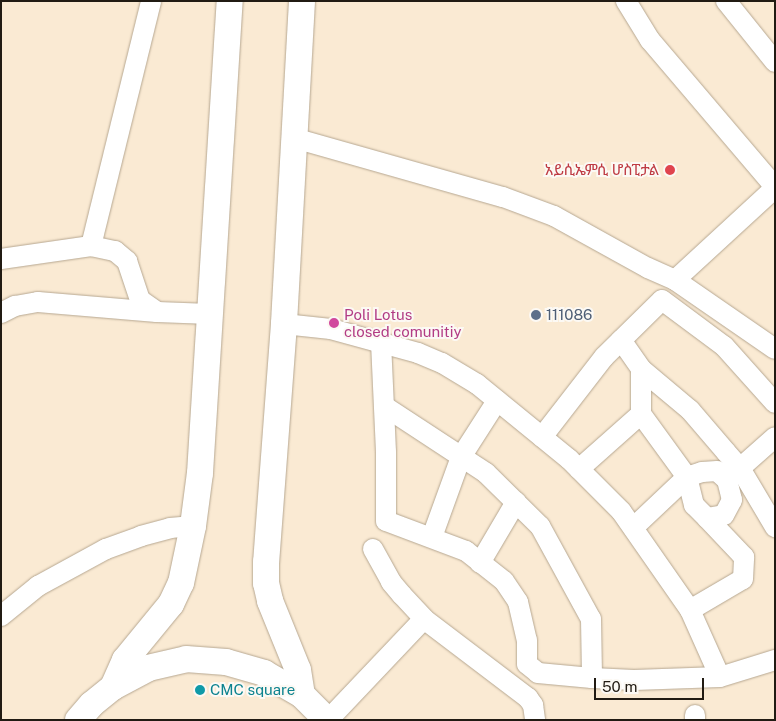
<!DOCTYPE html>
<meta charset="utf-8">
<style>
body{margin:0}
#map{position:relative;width:776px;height:721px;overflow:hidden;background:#faead3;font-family:"Public Sans","Noto Sans Ethiopic",sans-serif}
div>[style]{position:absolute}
.roads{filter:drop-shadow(0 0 1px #b6a791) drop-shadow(0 0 1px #b6a791)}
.minor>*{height:20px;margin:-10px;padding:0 10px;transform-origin:10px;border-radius:10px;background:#fff}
.major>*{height:26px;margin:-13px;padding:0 13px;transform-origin:13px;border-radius:13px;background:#fff}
.dots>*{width:14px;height:14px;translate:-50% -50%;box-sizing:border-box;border:2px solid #fcf9f4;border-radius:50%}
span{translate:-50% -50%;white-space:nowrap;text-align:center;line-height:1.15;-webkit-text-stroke:4px #fcf9f4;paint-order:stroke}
.health-label{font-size:15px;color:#be3a42}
.right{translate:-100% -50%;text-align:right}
.hotel-label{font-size:15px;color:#b23c85}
.left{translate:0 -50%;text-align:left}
.service-label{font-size:15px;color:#4e5e75}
.culture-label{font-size:15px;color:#0d838f}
.frame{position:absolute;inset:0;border:2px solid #211b13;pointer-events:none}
.scale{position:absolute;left:594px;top:678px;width:110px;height:22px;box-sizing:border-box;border:2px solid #211b13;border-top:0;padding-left:6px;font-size:15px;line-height:18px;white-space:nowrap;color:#211b13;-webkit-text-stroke:4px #fcf9f4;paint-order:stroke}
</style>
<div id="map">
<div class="roads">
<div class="minor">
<div style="left:626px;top:1px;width:46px;rotate:58.4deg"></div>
<div style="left:650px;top:40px;width:193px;rotate:49.6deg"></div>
<div style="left:726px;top:1px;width:78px;rotate:51.2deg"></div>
<div style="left:294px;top:138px;width:217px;rotate:15.8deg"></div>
<div style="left:503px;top:197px;width:54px;rotate:20.4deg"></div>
<div style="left:554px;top:216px;width:107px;rotate:29deg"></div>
<div style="left:648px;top:268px;width:30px;rotate:24deg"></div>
<div style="left:675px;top:280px;width:136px;rotate:-42.6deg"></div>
<div style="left:91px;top:246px;width:252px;rotate:-76.2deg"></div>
<div style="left:1px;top:259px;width:91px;rotate:-8.2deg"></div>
<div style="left:91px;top:246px;width:25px;rotate:12deg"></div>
<div style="left:115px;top:251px;width:16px;rotate:40deg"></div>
<div style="left:127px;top:261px;width:41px;rotate:71.6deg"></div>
<div style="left:140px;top:300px;width:21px;rotate:35deg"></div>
<div style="left:157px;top:312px;width:53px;rotate:2.2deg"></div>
<div style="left:675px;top:280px;width:121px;rotate:34.6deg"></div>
<div style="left:1px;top:313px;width:16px;rotate:-27deg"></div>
<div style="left:15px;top:306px;width:23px;rotate:-10deg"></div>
<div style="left:38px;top:302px;width:119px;rotate:4.8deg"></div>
<div style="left:284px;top:324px;width:47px;rotate:6.1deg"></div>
<div style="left:331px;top:329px;width:90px;rotate:15.4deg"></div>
<div style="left:418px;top:353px;width:26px;rotate:23deg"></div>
<div style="left:442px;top:363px;width:41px;rotate:31deg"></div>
<div style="left:477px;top:384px;width:119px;rotate:39.2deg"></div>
<div style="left:569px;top:459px;width:74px;rotate:45deg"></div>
<div style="left:621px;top:511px;width:121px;rotate:55.1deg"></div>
<div style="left:690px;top:610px;width:73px;rotate:65.9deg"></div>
<div style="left:720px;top:677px;width:58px;rotate:-17.2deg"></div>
<div style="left:621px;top:340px;width:35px;rotate:55deg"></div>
<div style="left:641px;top:369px;width:45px;rotate:90deg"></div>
<div style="left:641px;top:414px;width:78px;rotate:53.9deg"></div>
<div style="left:687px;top:477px;width:29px;rotate:76deg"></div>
<div style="left:694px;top:505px;width:18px;rotate:45deg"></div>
<div style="left:707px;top:518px;width:17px;rotate:-10deg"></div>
<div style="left:724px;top:515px;width:17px;rotate:-62deg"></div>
<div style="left:732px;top:500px;width:21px;rotate:-104deg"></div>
<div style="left:727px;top:480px;width:13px;rotate:-138deg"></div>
<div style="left:717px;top:471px;width:15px;rotate:176deg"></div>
<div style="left:702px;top:472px;width:16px;rotate:162deg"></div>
<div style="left:687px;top:477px;width:74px;rotate:136.6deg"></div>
<div style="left:381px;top:342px;width:110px;rotate:87.4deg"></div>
<div style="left:386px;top:452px;width:69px;rotate:90deg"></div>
<div style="left:386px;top:521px;width:85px;rotate:20.6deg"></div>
<div style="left:466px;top:551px;width:48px;rotate:38.3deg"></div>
<div style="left:504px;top:581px;width:25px;rotate:56deg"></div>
<div style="left:518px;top:602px;width:39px;rotate:77deg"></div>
<div style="left:527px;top:640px;width:24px;rotate:90deg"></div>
<div style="left:527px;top:664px;width:14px;rotate:39deg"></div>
<div style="left:538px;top:673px;width:54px;rotate:5.3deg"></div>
<div style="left:592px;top:678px;width:42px;rotate:2.7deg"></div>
<div style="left:634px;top:680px;width:86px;rotate:-2deg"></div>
<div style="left:641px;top:369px;width:64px;rotate:39.9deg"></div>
<div style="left:690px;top:410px;width:55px;rotate:49.4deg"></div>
<div style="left:726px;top:452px;width:21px;rotate:49deg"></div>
<div style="left:740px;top:468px;width:69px;rotate:59.3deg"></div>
<div style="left:384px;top:406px;width:122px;rotate:33.3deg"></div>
<div style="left:486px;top:473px;width:76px;rotate:44.5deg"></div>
<div style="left:540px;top:526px;width:106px;rotate:61.3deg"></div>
<div style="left:591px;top:619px;width:59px;rotate:89deg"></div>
<div style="left:542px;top:437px;width:101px;rotate:-52.2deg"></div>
<div style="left:604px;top:357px;width:81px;rotate:-44.5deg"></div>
<div style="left:662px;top:300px;width:77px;rotate:36.6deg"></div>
<div style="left:724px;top:346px;width:76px;rotate:48.2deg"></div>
<div style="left:579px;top:469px;width:83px;rotate:-41.6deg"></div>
<div style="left:730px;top:477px;width:60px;rotate:-41.6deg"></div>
<div style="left:432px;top:537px;width:85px;rotate:-70.1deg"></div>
<div style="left:461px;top:457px;width:67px;rotate:-57.3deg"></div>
<div style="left:373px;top:549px;width:38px;rotate:61deg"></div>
<div style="left:391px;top:582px;width:17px;rotate:50deg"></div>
<div style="left:402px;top:595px;width:33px;rotate:47deg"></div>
<div style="left:424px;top:619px;width:131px;rotate:37.2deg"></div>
<div style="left:528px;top:698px;width:9px;rotate:54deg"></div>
<div style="left:533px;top:705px;width:15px;rotate:82deg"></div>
<div style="left:480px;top:563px;width:71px;rotate:-59.5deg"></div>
<div style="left:690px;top:610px;width:61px;rotate:-30.3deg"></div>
<div style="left:743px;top:579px;width:22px;rotate:-87deg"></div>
<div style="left:744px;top:557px;width:54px;rotate:-133.5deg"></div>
<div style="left:1px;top:616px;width:48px;rotate:-39deg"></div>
<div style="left:38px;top:586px;width:77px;rotate:-28.6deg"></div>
<div style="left:106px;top:549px;width:37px;rotate:-20deg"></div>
<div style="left:141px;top:536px;width:30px;rotate:-15deg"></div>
<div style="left:170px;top:528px;width:23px;rotate:-5deg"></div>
<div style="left:328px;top:720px;width:139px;rotate:-46.5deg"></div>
<div style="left:695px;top:720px;width:5px;rotate:-90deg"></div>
</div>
<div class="major">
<div style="left:302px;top:1px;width:324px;rotate:93.2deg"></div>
<div style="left:284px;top:324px;width:239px;rotate:94.3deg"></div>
<div style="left:266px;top:562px;width:21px;rotate:90deg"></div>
<div style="left:266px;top:583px;width:18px;rotate:77deg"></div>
<div style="left:270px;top:601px;width:74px;rotate:67.9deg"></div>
<div style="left:298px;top:670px;width:25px;rotate:81deg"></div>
<div style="left:113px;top:687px;width:30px;rotate:-66deg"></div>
<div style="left:125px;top:660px;width:72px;rotate:-50.6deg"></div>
<div style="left:171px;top:604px;width:23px;rotate:-65deg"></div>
<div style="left:181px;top:583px;width:58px;rotate:-78.1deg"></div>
<div style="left:193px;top:526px;width:53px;rotate:-82.5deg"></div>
<div style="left:200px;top:473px;width:473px;rotate:-86.4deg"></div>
<div style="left:78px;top:720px;width:21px;rotate:-49deg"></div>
<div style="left:92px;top:704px;width:27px;rotate:-39deg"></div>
<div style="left:113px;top:687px;width:40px;rotate:-28deg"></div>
<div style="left:148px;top:668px;width:39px;rotate:-13deg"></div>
<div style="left:186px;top:659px;width:40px;rotate:4.3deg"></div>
<div style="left:226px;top:662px;width:40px;rotate:16deg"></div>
<div style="left:264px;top:673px;width:44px;rotate:30.1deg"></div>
<div style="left:302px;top:695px;width:35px;rotate:45deg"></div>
</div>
</div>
<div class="dots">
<div style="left:670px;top:170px;background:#e0444e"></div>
<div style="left:536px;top:315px;background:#5c6f8a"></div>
<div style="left:334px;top:323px;background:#d1479c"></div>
<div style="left:200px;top:690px;background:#0f9aa8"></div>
</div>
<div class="health-label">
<span class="right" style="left:659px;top:170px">አይሲኤምሲ ሆስፒታል</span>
</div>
<div class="hotel-label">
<span class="left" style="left:344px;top:323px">Poli Lotus<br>closed comunitiy</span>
</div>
<div class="service-label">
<span class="left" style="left:546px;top:315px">111086</span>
</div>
<div class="culture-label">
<span class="left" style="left:210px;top:690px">CMC square</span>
</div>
<div class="frame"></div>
<div class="scale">50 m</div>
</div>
